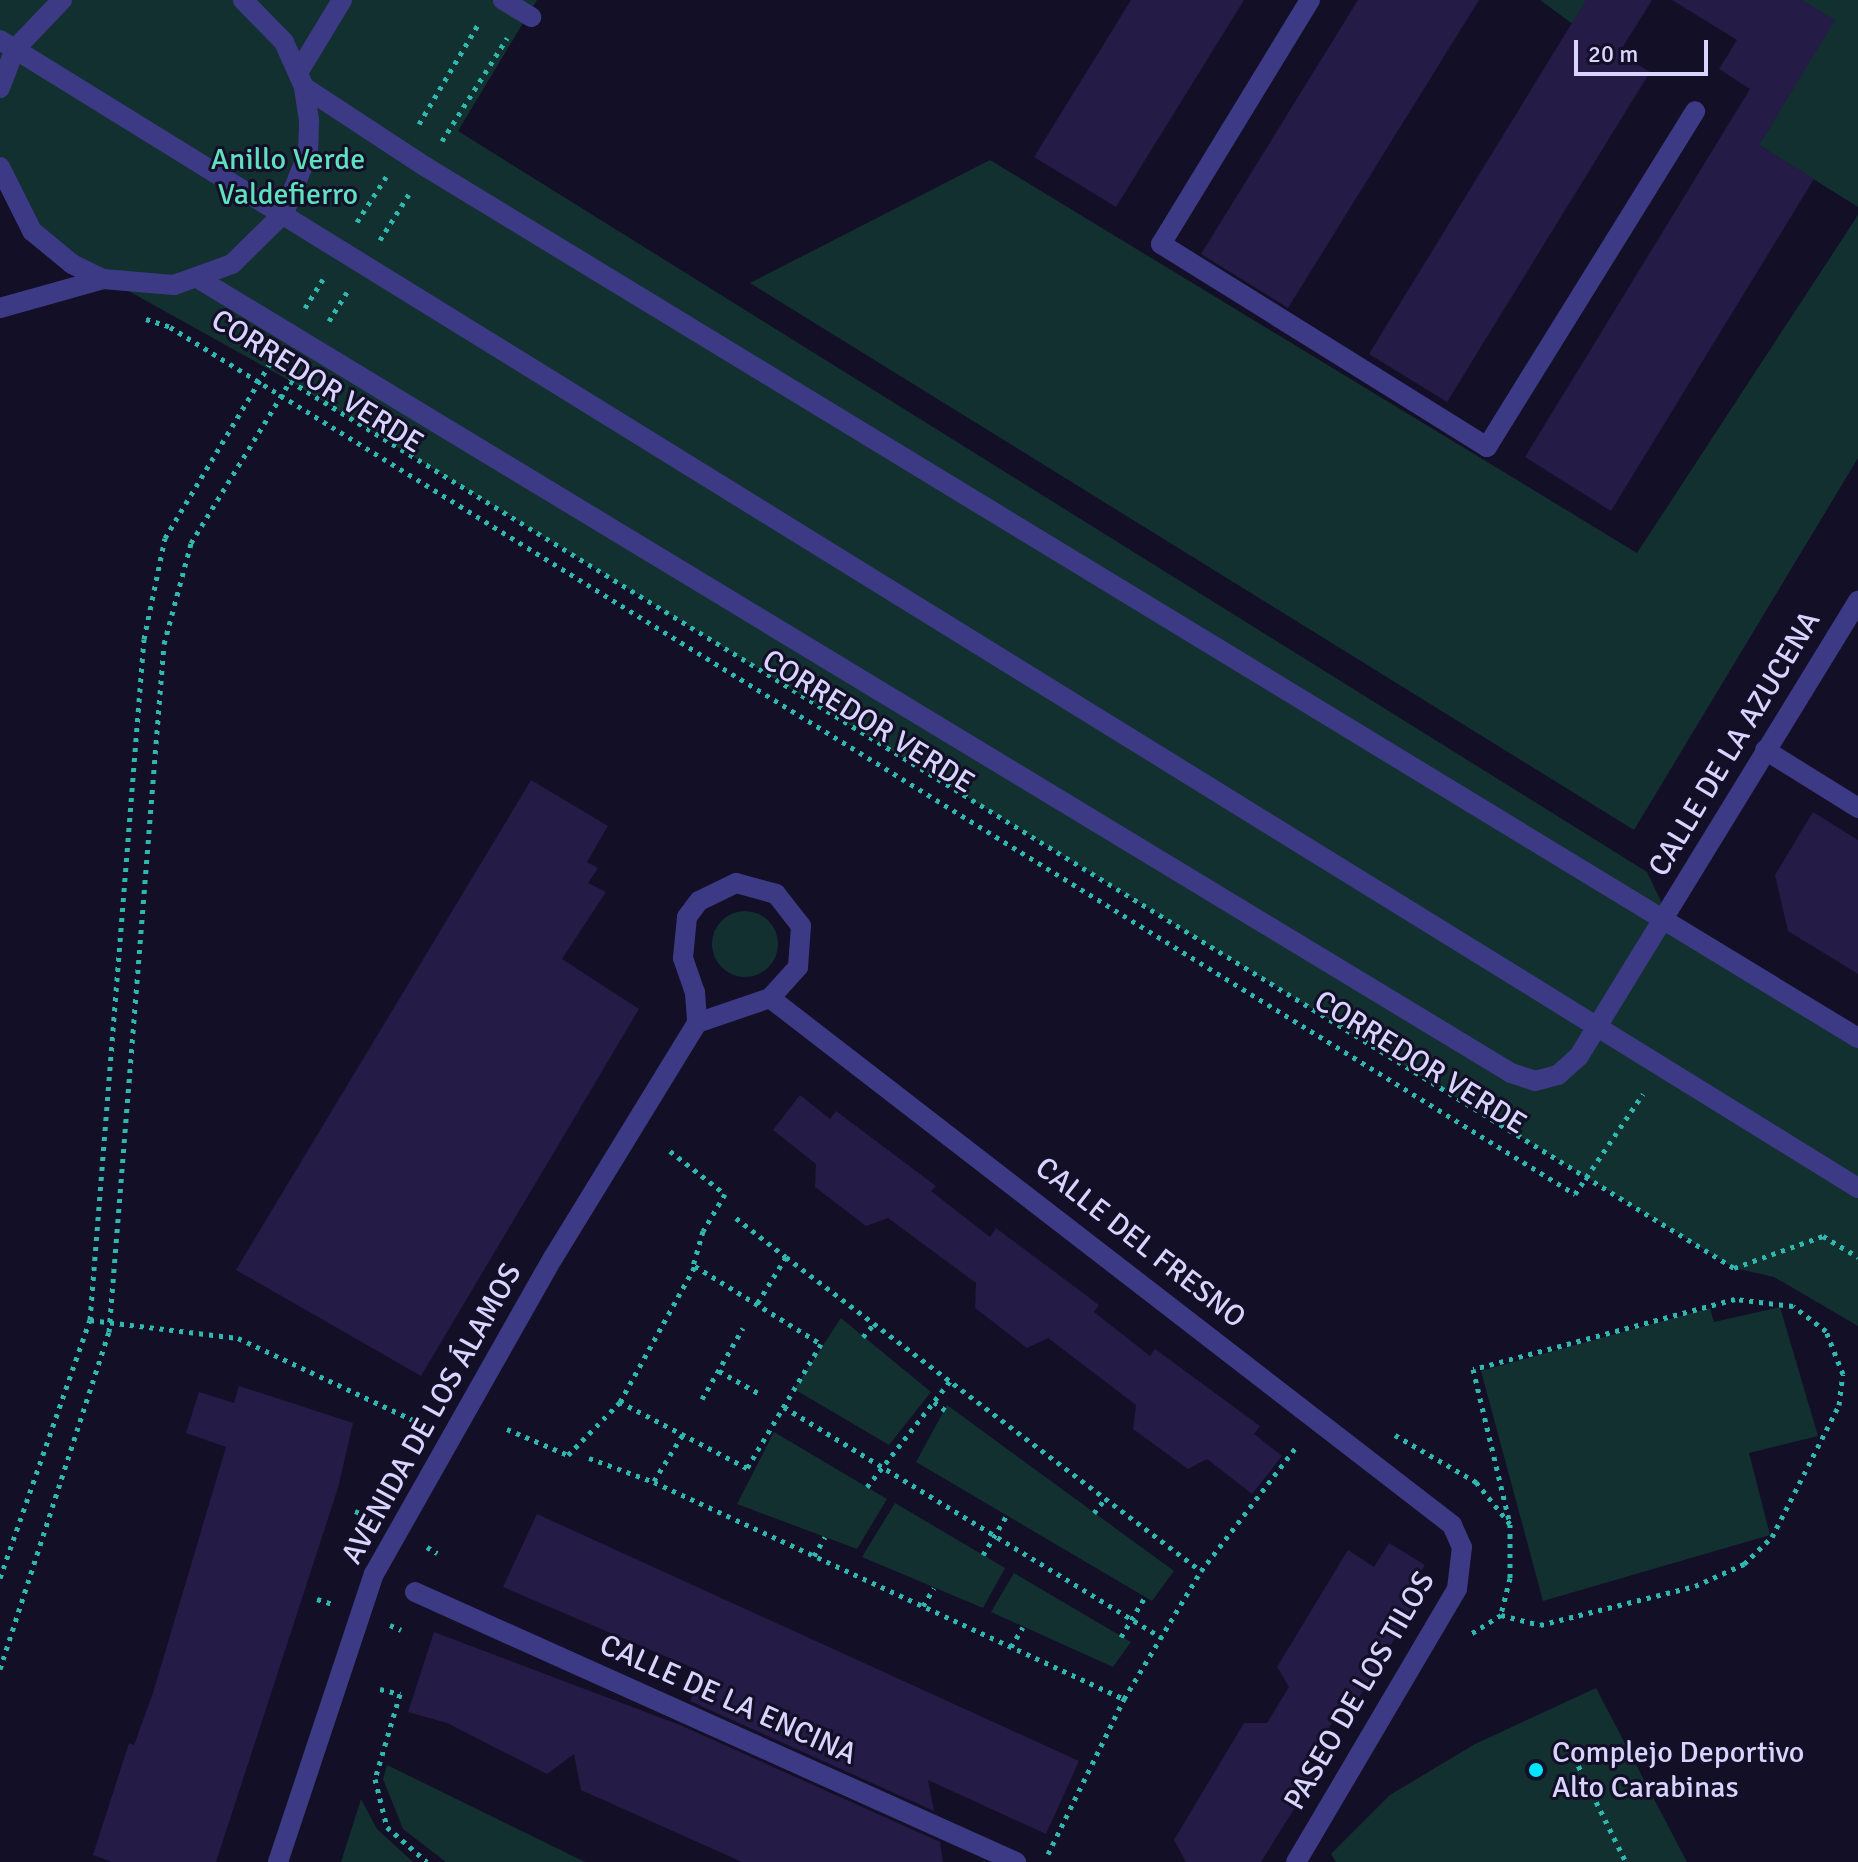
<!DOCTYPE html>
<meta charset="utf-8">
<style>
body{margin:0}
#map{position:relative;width:1858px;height:1862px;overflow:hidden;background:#130f26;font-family:Signika,sans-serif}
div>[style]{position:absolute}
.green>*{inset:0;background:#12302f}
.round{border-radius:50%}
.building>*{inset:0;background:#241b47}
.path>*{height:5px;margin-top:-2.5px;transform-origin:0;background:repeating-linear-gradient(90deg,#2fb8b0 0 4px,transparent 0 10px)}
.minor>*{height:20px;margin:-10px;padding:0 10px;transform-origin:10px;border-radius:10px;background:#3d3a85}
.dots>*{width:22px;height:22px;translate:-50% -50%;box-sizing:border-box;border:4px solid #130f26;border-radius:50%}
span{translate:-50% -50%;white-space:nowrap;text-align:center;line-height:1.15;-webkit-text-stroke:6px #130f26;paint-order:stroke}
.park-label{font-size:30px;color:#5fe0c0}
.street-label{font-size:30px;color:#d9d4ff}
.poi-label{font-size:30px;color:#d9d4ff}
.left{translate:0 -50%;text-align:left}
.scale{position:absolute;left:1574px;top:40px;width:134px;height:36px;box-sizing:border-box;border:4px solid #d9d4ff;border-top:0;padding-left:10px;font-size:24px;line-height:28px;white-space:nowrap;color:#d9d4ff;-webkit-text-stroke:6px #130f26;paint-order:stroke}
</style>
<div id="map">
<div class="green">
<div style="clip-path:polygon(0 0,537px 0,458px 131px,1647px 872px,1677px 935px,1858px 1047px,1858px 1326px,1774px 1277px,1734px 1268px,290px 381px,44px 244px,0 167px)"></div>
<div style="clip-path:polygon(1540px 0,1595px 0,1578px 28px)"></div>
<div style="clip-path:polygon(1801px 0,1858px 0,1858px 207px,1759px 145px,1834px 20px)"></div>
<div style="clip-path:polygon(990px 160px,1637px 553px,1858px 215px,1858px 458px,1634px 830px,750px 283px)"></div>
<div class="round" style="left:712px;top:911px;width:66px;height:66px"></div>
<div style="clip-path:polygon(1780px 1307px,1818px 1436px,1749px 1453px,1770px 1535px,1543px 1601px,1481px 1371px,1710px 1308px,1714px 1322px)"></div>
<div style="clip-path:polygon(841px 1318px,931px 1392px,889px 1445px,794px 1389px)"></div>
<div style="clip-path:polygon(947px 1405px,1174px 1571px,1152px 1601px,916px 1462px)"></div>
<div style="clip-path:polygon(774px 1432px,887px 1499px,857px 1549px,737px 1504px)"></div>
<div style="clip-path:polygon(895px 1503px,1005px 1568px,983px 1608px,862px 1557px)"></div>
<div style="clip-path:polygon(1014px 1573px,1131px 1642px,1113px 1667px,991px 1612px)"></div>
<div style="clip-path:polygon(1596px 1688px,1687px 1862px,1336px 1862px,1331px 1854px,1390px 1795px,1475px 1744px)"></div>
<div style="clip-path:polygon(387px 1765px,585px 1862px,446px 1862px,403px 1829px,383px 1779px)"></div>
<div style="clip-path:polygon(361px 1799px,377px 1829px,413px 1862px,341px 1862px)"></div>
</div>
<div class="building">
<div style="clip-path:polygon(1131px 0,1244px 0,1116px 207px,1034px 157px)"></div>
<div style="clip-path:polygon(1358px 0,1479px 0,1288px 308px,1201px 254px)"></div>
<div style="clip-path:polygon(1586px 0,1652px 0,1619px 53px,1650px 72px,1447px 402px,1369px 354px)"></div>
<div style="clip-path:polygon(1672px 0,1801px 0,1835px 20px,1759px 145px,1814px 179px,1611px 511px,1525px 457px,1750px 89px,1719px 69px,1737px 40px)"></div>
<div style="clip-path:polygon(531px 780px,608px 826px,587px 862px,598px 868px,588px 883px,606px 892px,562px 959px,639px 1009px,421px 1376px,236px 1270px)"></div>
<div style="clip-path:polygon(1813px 812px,1858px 840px,1858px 974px,1788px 931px,1775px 875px)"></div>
<div style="clip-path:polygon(800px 1095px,830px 1119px,836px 1111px,936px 1186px,931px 1191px,990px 1237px,996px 1228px,1099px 1305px,1094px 1312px,1150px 1356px,1155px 1349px,1260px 1426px,1254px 1434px,1282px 1456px,1252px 1494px,1207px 1459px,1188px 1469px,1133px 1429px,1136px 1405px,1048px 1338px,1027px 1348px,975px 1308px,976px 1283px,888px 1218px,866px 1226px,815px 1187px,816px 1164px,773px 1130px)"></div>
<div style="clip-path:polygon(239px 1386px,353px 1423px,338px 1488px,216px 1862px,112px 1862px,93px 1855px,129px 1743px,134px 1745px,153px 1693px,226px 1447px,186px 1433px,199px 1392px,234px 1403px)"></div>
<div style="clip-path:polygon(537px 1514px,1079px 1761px,1046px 1834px,928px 1780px,934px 1811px,690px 1701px,702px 1672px,503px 1587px)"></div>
<div style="clip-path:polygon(1389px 1543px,1425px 1565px,1406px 1595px,1417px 1601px,1351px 1711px,1342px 1706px,1305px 1768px,1316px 1774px,1261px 1862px,1186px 1862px,1174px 1840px,1244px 1723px,1267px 1723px,1289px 1687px,1277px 1667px,1348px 1550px,1374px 1567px)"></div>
<div style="clip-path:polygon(434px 1632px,680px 1725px,940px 1842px,943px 1862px,742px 1862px,581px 1790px,574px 1754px,547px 1774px,447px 1723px,408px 1712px)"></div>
</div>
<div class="path">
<div style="left:419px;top:124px;width:117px;rotate:-59.3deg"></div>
<div style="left:442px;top:141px;width:122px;rotate:-57.7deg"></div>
<div style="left:357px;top:222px;width:54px;rotate:-57.2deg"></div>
<div style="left:380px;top:240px;width:54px;rotate:-57.8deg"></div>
<div style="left:305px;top:308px;width:34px;rotate:-58deg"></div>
<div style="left:146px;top:319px;width:25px;rotate:18deg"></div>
<div style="left:170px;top:327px;width:1651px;rotate:31.68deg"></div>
<div style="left:1575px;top:1194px;width:121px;rotate:-55.8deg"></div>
<div style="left:329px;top:321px;width:34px;rotate:-58deg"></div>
<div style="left:290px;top:381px;width:1695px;rotate:31.56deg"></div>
<div style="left:1734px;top:1268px;width:95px;rotate:-19.8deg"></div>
<div style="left:1823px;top:1236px;width:41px;rotate:31deg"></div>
<div style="left:670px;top:1151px;width:70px;rotate:38deg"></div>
<div style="left:725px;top:1194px;width:43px;rotate:120.7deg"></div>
<div style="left:703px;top:1231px;width:37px;rotate:106deg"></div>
<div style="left:736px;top:1218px;width:63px;rotate:38deg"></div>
<div style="left:786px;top:1257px;width:55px;rotate:121.7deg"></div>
<div style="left:786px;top:1257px;width:520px;rotate:37.11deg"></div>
<div style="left:695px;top:1266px;width:148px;rotate:31.8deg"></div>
<div style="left:821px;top:1344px;width:144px;rotate:120.8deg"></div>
<div style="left:747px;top:1468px;width:143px;rotate:-152.5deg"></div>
<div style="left:620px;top:1402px;width:155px;rotate:-61.1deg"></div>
<div style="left:90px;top:1320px;width:149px;rotate:6.9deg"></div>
<div style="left:238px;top:1338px;width:193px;rotate:25.1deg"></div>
<div style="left:863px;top:1337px;width:17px;rotate:-50deg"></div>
<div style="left:719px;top:1371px;width:47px;rotate:29.3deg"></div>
<div style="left:702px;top:1399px;width:82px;rotate:-60deg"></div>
<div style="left:934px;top:1402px;width:14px;rotate:36deg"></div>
<div style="left:784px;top:1407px;width:442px;rotate:31.4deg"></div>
<div style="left:507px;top:1429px;width:66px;rotate:23.1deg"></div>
<div style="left:568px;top:1455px;width:74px;rotate:-45.5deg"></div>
<div style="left:1395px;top:1435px;width:94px;rotate:30.1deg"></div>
<div style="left:1476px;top:1482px;width:54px;rotate:51deg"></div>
<div style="left:1510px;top:1524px;width:54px;rotate:90deg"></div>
<div style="left:1510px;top:1578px;width:38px;rotate:104deg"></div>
<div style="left:1501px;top:1615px;width:38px;rotate:148deg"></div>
<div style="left:589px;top:1458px;width:69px;rotate:20.3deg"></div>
<div style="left:654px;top:1482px;width:518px;rotate:24.78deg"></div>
<div style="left:654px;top:1481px;width:55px;rotate:-58.3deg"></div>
<div style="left:867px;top:1487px;width:135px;rotate:-51.9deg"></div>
<div style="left:355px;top:1511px;width:15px;rotate:23deg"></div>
<div style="left:1094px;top:1513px;width:18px;rotate:-52deg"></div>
<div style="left:427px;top:1547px;width:12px;rotate:31deg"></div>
<div style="left:983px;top:1555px;width:47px;rotate:-59deg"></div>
<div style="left:814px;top:1556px;width:22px;rotate:-60deg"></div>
<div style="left:0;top:1578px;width:273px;rotate:-70.8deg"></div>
<div style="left:90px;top:1320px;width:683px;rotate:-85.47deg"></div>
<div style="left:144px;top:639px;width:103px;rotate:-78.3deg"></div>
<div style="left:165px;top:538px;width:208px;rotate:-59deg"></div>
<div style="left:317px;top:1599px;width:16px;rotate:18deg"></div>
<div style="left:923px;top:1606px;width:21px;rotate:-59deg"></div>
<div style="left:1501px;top:1615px;width:40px;rotate:14.4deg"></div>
<div style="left:1540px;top:1625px;width:160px;rotate:-14.1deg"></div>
<div style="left:1695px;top:1586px;width:54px;rotate:-24.2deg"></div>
<div style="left:1744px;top:1564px;width:39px;rotate:-44deg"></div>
<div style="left:1772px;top:1537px;width:148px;rotate:-63.1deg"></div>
<div style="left:1839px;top:1405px;width:31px;rotate:-83deg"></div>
<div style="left:1843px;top:1374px;width:46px;rotate:-111.6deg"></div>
<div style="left:1826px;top:1331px;width:41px;rotate:-142.9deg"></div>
<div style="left:1793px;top:1306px;width:58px;rotate:-173.1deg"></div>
<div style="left:1735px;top:1299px;width:271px;rotate:165deg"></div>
<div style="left:1473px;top:1369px;width:159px;rotate:76.6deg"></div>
<div style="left:390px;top:1625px;width:12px;rotate:24deg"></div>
<div style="left:1121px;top:1637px;width:47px;rotate:-59deg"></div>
<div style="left:1011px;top:1647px;width:23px;rotate:-59deg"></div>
<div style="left:0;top:1669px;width:354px;rotate:-72.1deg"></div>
<div style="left:109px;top:1332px;width:690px;rotate:-85.43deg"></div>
<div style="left:164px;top:644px;width:105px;rotate:-75deg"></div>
<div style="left:191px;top:543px;width:191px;rotate:-58.5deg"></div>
<div style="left:380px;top:1689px;width:21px;rotate:14deg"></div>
<div style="left:400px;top:1694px;width:89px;rotate:106.4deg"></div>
<div style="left:375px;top:1779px;width:49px;rotate:76deg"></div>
<div style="left:387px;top:1827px;width:53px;rotate:41.2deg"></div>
<div style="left:1574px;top:1757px;width:117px;rotate:63.7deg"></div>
<div style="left:1048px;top:1854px;width:173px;rotate:-63.9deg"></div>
<div style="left:1124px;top:1699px;width:149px;rotate:-59deg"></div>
<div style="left:1201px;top:1571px;width:156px;rotate:-52.5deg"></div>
</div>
<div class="minor">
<div style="left:503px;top:0;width:33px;rotate:31deg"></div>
<div style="left:1310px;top:0;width:286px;rotate:121.4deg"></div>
<div style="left:1161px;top:244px;width:384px;rotate:31.9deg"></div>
<div style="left:1487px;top:447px;width:395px;rotate:-58.2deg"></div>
<div style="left:0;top:40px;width:2184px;rotate:31.71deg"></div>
<div style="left:299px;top:71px;width:83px;rotate:-58.8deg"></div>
<div style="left:304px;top:87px;width:146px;rotate:33.3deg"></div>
<div style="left:426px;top:167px;width:1676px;rotate:31.31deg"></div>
<div style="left:0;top:88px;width:42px;rotate:-69deg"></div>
<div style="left:15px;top:49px;width:68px;rotate:-46.2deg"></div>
<div style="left:0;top:167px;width:72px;rotate:63.4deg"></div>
<div style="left:32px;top:231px;width:52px;rotate:39.5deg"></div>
<div style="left:72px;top:264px;width:34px;rotate:26deg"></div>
<div style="left:103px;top:279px;width:71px;rotate:4.8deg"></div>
<div style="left:174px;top:285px;width:62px;rotate:-19.9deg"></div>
<div style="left:232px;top:264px;width:73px;rotate:-44.4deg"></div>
<div style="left:284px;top:213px;width:65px;rotate:-68.2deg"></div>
<div style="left:308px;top:153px;width:33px;rotate:-88deg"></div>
<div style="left:309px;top:120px;width:33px;rotate:-99deg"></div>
<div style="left:304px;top:87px;width:49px;rotate:-114deg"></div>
<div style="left:284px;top:42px;width:59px;rotate:-134.3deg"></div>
<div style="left:199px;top:279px;width:1534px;rotate:31.18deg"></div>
<div style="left:1511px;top:1073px;width:25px;rotate:18deg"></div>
<div style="left:1535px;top:1081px;width:24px;rotate:-15deg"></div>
<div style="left:1558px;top:1075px;width:28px;rotate:-42deg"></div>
<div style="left:1579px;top:1056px;width:534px;rotate:-58.48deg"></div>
<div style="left:0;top:308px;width:107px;rotate:-15.7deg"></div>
<div style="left:1765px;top:750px;width:110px;rotate:31.9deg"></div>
<div style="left:770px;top:998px;width:862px;rotate:37.69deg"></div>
<div style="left:1452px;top:1525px;width:24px;rotate:66deg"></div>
<div style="left:1462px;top:1547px;width:42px;rotate:96.8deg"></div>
<div style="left:1457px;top:1589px;width:317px;rotate:120.5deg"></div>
<div style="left:415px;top:1592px;width:659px;rotate:24.19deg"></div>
<div style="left:278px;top:1862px;width:304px;rotate:-71.6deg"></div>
<div style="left:374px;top:1574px;width:363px;rotate:-60.5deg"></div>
<div style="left:553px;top:1258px;width:276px;rotate:-58.5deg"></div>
<div style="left:697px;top:1023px;width:77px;rotate:-18.9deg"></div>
<div style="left:770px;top:998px;width:42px;rotate:-47.9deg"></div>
<div style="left:798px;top:967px;width:41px;rotate:-85.8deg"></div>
<div style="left:801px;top:926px;width:41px;rotate:-128deg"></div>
<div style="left:776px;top:894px;width:41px;rotate:-164.6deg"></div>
<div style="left:736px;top:883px;width:41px;rotate:154.1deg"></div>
<div style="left:699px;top:901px;width:20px;rotate:127deg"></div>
<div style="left:687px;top:917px;width:41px;rotate:95.6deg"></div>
<div style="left:683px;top:958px;width:36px;rotate:71deg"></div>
<div style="left:695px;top:992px;width:31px;rotate:86deg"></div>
</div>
<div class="dots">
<div style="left:1536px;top:1770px;background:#00e5ff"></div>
</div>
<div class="park-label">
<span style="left:288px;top:177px">Anillo Verde<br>Valdefierro</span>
</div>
<div class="street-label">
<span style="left:317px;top:382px;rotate:32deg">CORREDOR VERDE</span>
<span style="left:868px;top:722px;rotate:32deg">CORREDOR VERDE</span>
<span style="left:1735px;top:744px;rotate:-59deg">CALLE DE LA AZUCENA</span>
<span style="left:1420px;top:1063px;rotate:32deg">CORREDOR VERDE</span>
<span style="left:1140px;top:1243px;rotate:38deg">CALLE DEL FRESNO</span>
<span style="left:432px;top:1414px;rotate:-61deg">AVENIDA DE LOS ÁLAMOS</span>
<span style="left:1360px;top:1691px;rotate:-60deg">PASEO DE LOS TILOS</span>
<span style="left:728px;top:1700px;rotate:24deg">CALLE DE LA ENCINA</span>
</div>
<div class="poi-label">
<span class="left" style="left:1552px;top:1770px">Complejo Deportivo<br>Alto Carabinas</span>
</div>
<div class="scale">20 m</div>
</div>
